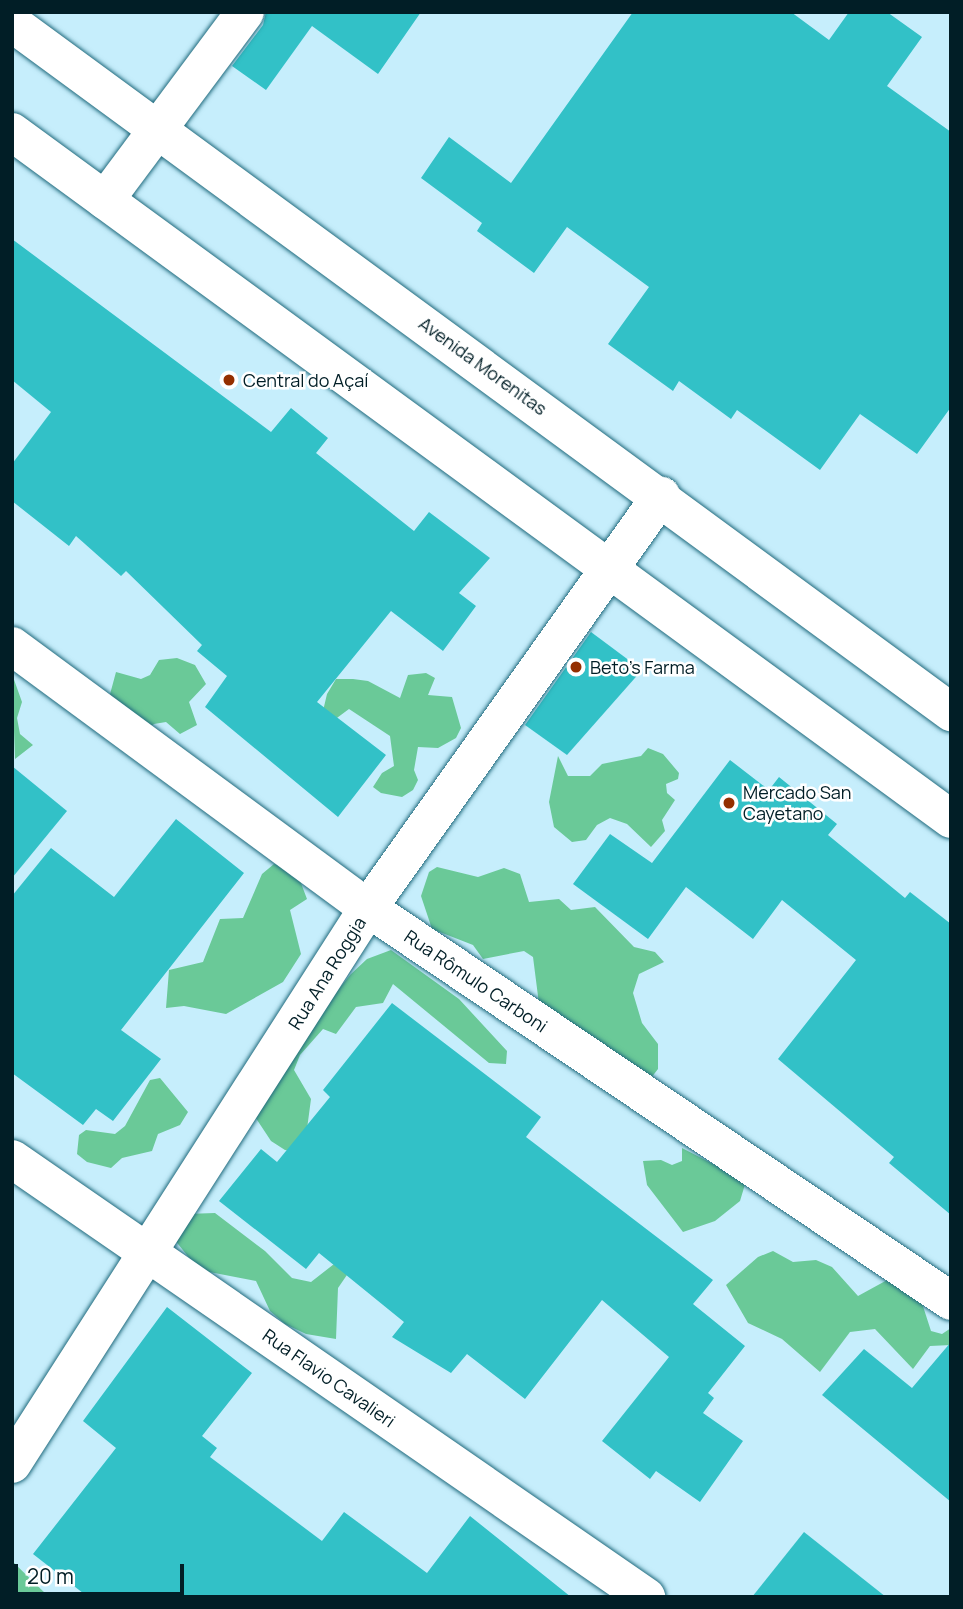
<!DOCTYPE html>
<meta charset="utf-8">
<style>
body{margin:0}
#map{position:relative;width:963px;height:1609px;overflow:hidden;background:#c6eefc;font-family:Manrope,sans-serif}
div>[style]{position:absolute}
.forest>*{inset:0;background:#6ac998}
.building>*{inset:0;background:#32c1c7}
.roads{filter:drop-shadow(0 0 2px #206a7d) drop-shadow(0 0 2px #206a7d)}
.minor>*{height:38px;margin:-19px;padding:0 19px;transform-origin:19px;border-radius:19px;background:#fff}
.secondary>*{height:38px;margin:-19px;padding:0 19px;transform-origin:19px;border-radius:19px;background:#fff}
.dots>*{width:19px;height:19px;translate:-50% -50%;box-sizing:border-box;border:4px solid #fff;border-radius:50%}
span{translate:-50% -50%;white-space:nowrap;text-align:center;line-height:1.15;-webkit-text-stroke:5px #fff;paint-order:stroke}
.street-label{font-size:18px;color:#011e26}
.poi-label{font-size:18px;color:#011e26}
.left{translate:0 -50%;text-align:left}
.frame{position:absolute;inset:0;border:14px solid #011e26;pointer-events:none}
.scale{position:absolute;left:14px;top:1564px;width:170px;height:32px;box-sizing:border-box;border:4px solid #011e26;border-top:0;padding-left:9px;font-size:21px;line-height:24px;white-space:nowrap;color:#011e26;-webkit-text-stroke:5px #fff;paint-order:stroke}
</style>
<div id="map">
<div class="forest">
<div style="clip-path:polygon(177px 658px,195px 665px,206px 684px,189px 702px,197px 725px,180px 734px,166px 722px,154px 724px,143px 733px,109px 698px,116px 672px,141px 679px,150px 675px,159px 660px)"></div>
<div style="clip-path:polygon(426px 673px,435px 678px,428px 695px,452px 697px,461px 728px,456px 738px,438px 748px,418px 747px,414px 770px,418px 780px,413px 790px,402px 797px,381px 793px,373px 787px,382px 773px,394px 766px,390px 736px,349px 709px,318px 732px,327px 694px,336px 679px,353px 679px,368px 681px,400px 698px,408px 675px)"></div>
<div style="clip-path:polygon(12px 674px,22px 702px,17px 718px,20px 734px,33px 745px,15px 759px)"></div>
<div style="clip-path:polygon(648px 748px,663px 754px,679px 773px,678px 779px,666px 784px,667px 793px,675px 800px,662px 820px,665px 831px,651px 847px,627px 824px,610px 818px,597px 825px,586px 840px,572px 842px,554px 827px,549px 802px,558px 756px,568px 776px,590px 776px,602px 764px,641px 756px)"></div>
<div style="clip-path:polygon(274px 864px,296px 870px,307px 899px,290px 910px,301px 954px,283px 982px,226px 1014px,184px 1006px,166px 1008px,169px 970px,203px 962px,220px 919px,243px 918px,262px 874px)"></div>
<div style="clip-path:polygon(437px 867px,478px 877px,504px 868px,520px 874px,529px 902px,559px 899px,571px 910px,595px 907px,634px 947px,655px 952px,664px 962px,639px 974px,633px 993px,642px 1023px,658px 1044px,658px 1069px,651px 1078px,539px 1004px,533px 957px,524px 951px,483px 959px,473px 945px,432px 929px,421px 896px,429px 872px)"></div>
<div style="clip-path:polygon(391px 950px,459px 999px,507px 1051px,506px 1064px,489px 1063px,393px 984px,383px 1003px,356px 1007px,336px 1034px,323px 1029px,300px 1055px,294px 1070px,311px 1099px,305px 1144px,297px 1152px,285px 1150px,271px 1141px,246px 1103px,351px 974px,367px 959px)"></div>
<div style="clip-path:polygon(160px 1078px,188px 1112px,180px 1125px,158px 1134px,152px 1151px,122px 1158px,111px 1168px,87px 1162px,77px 1154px,79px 1135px,86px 1130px,115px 1134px,125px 1126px,150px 1080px)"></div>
<div style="clip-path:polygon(682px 1148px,746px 1181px,740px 1201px,715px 1221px,683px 1232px,647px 1185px,643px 1161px,661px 1160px,672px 1165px,682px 1161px)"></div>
<div style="clip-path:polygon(215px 1213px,265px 1251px,292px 1278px,311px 1282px,343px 1257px,349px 1272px,338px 1288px,336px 1339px,306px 1334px,285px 1324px,270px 1311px,256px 1281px,199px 1270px,174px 1239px,186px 1214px)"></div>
<div style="clip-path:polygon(773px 1251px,793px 1262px,816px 1260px,832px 1267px,858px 1296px,889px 1279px,921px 1300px,931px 1331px,942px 1334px,951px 1328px,951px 1345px,930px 1346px,913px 1369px,875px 1329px,850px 1332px,820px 1372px,782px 1339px,748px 1323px,726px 1285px,758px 1257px)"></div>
<div style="clip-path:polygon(12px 1561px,49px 1597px,12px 1597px)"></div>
</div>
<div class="building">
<div style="clip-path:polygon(266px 12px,421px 12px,378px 74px,312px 26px,266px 90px,232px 66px,263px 25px)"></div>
<div style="clip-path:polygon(633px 12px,791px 12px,829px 40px,849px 12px,887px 12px,922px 37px,887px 86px,951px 132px,951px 407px,917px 454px,860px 414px,820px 470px,737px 410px,731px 419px,679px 381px,673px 391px,608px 344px,649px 287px,567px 227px,534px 273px,477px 231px,482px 223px,421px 178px,449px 137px,511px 183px)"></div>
<div style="clip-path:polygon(12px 239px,271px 432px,291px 408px,328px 438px,316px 453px,414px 531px,429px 512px,490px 558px,459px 593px,476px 606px,443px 651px,391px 611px,317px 702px,386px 755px,338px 817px,205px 707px,227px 676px,197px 651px,202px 645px,126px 571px,121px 576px,76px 536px,69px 546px,12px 501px,12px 464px,51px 412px,12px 380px)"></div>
<div style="clip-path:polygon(591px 632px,642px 670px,567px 755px,525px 725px)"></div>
<div style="clip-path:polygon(730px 760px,769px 790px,779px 777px,837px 824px,828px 835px,905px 898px,910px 892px,951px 924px,951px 1215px,889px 1163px,894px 1157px,778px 1059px,856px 960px,782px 900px,753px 939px,686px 887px,648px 939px,573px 884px,610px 834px,652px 863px)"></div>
<div style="clip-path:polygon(12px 766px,67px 811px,12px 878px)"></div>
<div style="clip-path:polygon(176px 819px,244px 873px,121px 1030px,161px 1059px,113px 1121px,96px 1109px,83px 1125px,12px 1073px,12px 896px,51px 848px,114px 897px)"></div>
<div style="clip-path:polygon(392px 1003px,541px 1117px,526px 1137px,713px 1280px,693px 1304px,745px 1346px,708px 1393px,714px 1398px,703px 1413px,743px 1441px,700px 1502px,656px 1471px,650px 1479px,602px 1441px,669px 1357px,602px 1300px,525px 1399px,467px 1354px,451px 1373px,392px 1337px,404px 1322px,319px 1253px,306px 1269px,219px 1201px,261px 1149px,277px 1162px,330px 1097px,323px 1090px)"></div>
<div style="clip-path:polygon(167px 1307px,252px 1373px,202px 1436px,217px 1448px,210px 1457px,322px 1541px,344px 1512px,427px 1573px,470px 1516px,571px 1597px,88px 1597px,33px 1554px,116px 1448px,83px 1421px)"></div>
<div style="clip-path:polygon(951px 1342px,951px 1502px,822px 1395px,864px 1349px,912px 1388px)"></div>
<div style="clip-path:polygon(804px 1532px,886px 1597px,752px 1597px)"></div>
</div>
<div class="roads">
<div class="minor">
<div style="left:105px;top:200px;width:234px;rotate:-53.3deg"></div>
<div style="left:12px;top:646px;width:442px;rotate:36.4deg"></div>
<div style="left:368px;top:908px;width:703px;rotate:33.98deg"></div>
<div style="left:12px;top:1159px;width:771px;rotate:34.64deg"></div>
<div style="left:12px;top:1464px;width:660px;rotate:-57.37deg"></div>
<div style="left:368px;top:908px;width:506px;rotate:-54.58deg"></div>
</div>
<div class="secondary">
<div style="left:12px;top:23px;width:1165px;rotate:36.27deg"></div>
<div style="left:12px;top:132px;width:1163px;rotate:36.19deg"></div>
</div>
</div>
<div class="dots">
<div style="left:229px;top:380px;background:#942f00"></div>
<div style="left:576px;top:667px;background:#942f00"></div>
<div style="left:729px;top:803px;background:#942f00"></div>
</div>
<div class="street-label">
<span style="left:483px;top:366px;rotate:36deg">Avenida Morenitas</span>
<span style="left:327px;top:973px;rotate:-58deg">Rua Ana Roggia</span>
<span style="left:476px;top:981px;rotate:34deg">Rua Rômulo Carboni</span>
<span style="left:329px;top:1378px;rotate:35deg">Rua Flavio Cavalieri</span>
</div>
<div class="poi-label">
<span class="left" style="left:243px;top:380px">Central do Açaí</span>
<span class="left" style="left:590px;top:667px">Beto's Farma</span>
<span class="left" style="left:743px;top:803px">Mercado San<br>Cayetano</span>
</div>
<div class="frame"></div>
<div class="scale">20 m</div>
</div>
